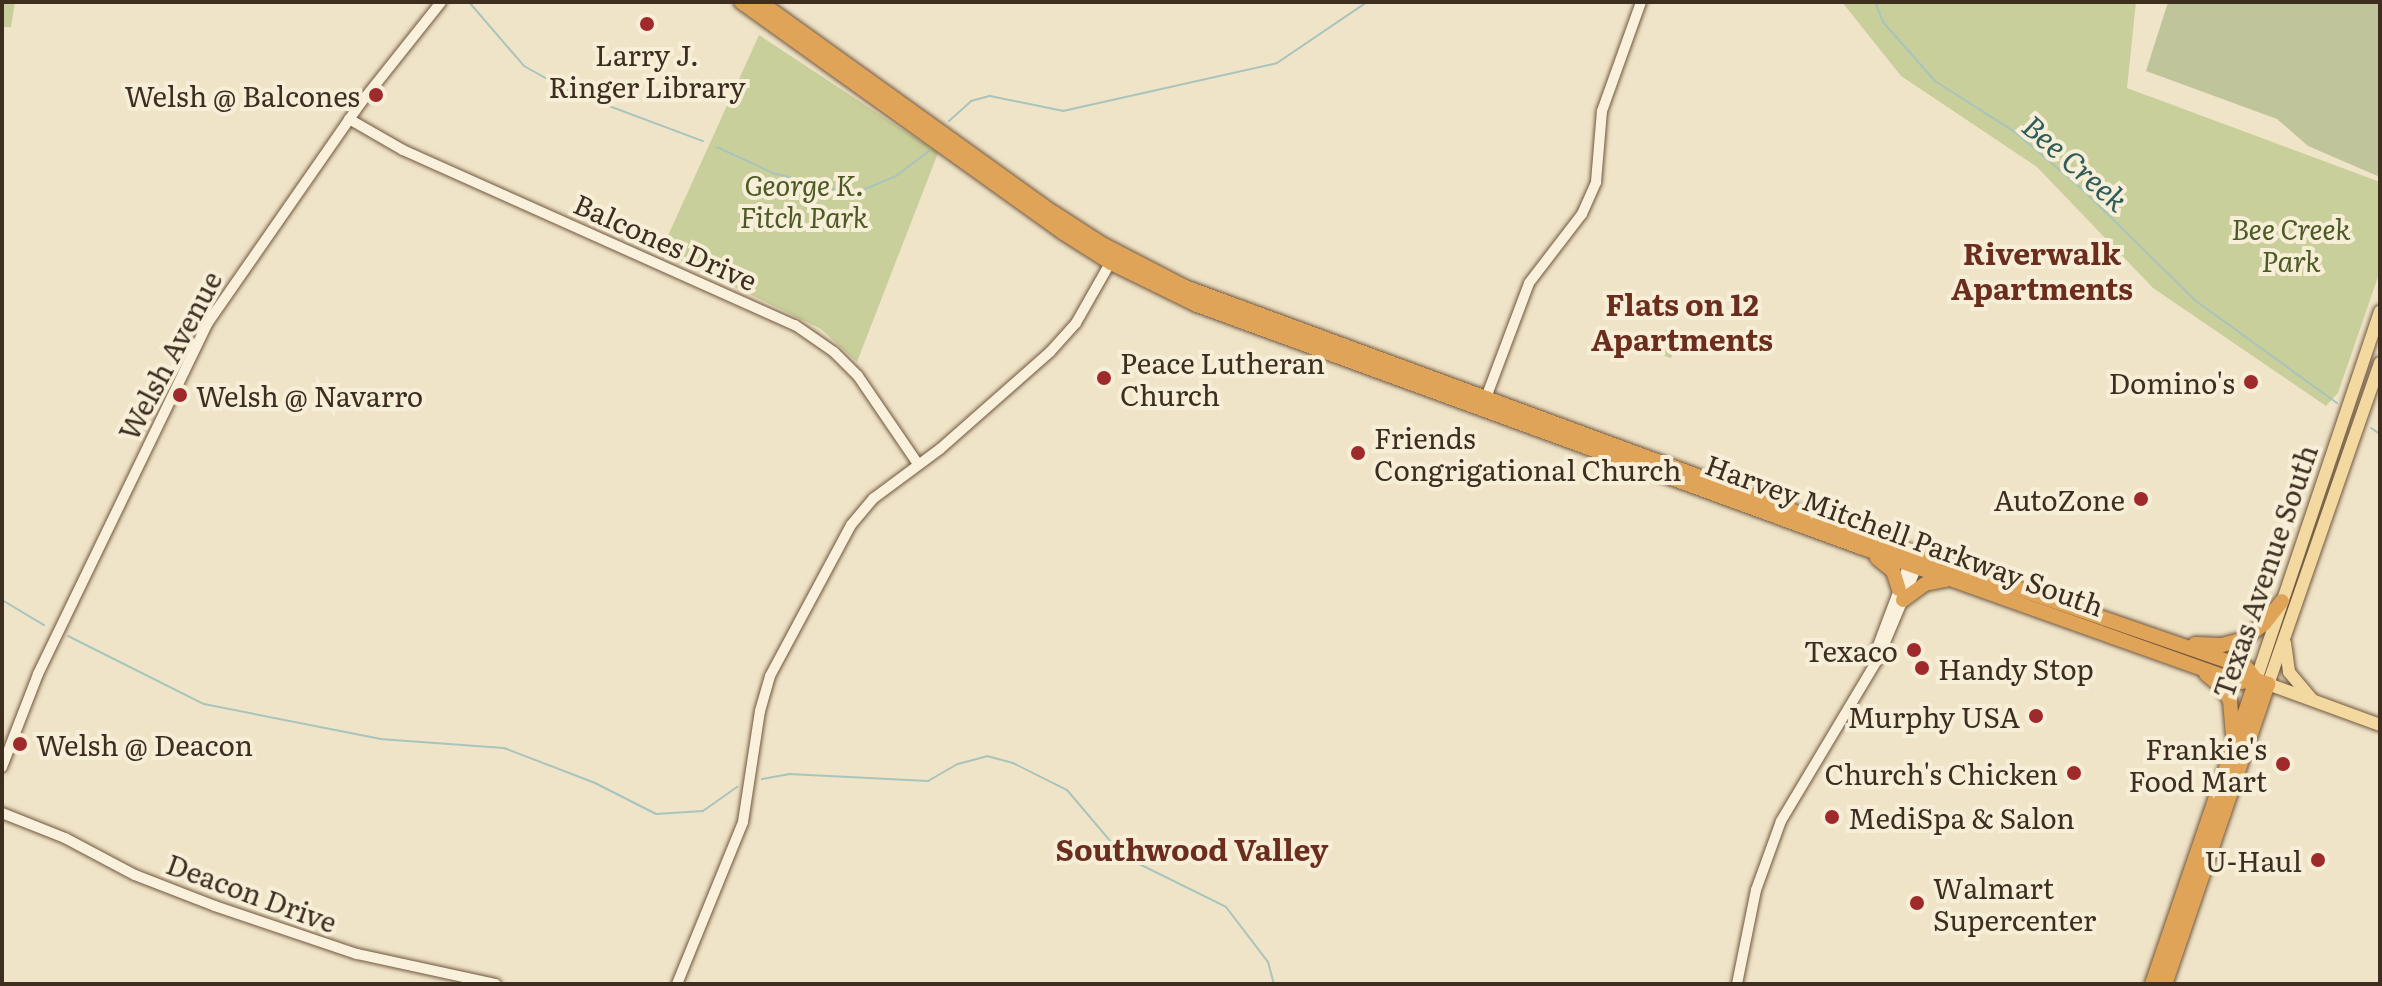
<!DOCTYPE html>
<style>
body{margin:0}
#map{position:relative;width:2382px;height:986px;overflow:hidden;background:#f0e4c8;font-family:Literata,serif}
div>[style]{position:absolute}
.green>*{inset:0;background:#c9cf9b;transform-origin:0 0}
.cemetery>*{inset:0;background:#bfc49a}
.stream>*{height:2px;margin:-1px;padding:0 1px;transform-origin:1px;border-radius:1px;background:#a9c4bc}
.roads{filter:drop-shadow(0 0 2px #6f573f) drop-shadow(0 0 2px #6f573f)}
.secondary>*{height:10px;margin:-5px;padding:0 5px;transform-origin:5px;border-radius:5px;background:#faf1dc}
.primary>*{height:12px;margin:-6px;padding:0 6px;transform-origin:6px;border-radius:6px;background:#f3d9a0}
.highway>*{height:14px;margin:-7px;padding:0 7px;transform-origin:7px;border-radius:7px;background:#e0a458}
.dots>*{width:22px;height:22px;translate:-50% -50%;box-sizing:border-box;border:4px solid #f7eed8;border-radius:50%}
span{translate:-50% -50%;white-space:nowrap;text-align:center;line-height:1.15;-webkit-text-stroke:8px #f7eed8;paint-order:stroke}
.poi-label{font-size:28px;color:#3d2e20}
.right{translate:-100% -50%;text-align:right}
.left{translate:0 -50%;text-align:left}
.park-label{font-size:28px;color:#4d5a26;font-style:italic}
.street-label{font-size:28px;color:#3d2e20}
.water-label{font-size:30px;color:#2f5d5a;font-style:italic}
.neighbourhood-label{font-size:30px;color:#6b2e1e;font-weight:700}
.frame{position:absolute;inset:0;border:4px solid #3d2e20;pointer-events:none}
</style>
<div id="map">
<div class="green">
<div style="clip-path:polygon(2px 2px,15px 2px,11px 27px,2px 27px)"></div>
<div style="clip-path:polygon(1842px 2px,2136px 2px,2127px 88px,2380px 182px,2380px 271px,2338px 393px,2326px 406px,2153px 288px,2037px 167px,1901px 76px)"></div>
<div style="clip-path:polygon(759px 35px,938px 153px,857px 362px,821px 329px,661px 251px)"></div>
<div style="left:1665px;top:330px;width:16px;height:24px;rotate:22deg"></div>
<div style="clip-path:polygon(2259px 635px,2246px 662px,2213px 648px)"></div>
</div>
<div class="cemetery">
<div style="clip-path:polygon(2168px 2px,2380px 2px,2380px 177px,2308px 146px,2277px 119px,2146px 71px)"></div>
</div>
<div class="stream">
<div style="left:469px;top:2px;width:84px;rotate:49.3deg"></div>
<div style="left:524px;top:66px;width:51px;rotate:29.1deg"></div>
<div style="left:569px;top:91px;width:143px;rotate:20.5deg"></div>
<div style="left:1875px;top:2px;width:22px;rotate:68deg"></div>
<div style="left:1883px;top:22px;width:79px;rotate:48.6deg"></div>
<div style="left:1935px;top:81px;width:95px;rotate:32.5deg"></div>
<div style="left:2015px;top:132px;width:89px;rotate:40.5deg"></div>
<div style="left:2083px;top:190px;width:158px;rotate:44.5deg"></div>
<div style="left:2196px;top:301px;width:174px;rotate:35.9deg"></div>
<div style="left:949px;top:121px;width:30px;rotate:-42deg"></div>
<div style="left:971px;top:101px;width:20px;rotate:-15deg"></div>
<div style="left:990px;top:96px;width:75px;rotate:11.6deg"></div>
<div style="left:1063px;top:111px;width:219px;rotate:-12.6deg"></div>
<div style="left:1277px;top:63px;width:109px;rotate:-34.1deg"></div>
<div style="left:717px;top:147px;width:62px;rotate:24.9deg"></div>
<div style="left:773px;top:173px;width:83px;rotate:14.7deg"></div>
<div style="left:853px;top:194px;width:47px;rotate:-22.7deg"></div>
<div style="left:896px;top:176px;width:41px;rotate:-37.1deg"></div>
<div style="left:2371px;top:428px;width:11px;rotate:34deg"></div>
<div style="left:2px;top:600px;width:49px;rotate:30.8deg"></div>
<div style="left:68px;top:636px;width:152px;rotate:26.6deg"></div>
<div style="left:204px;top:704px;width:179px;rotate:11.2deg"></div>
<div style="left:380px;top:739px;width:124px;rotate:4.2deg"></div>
<div style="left:504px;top:748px;width:97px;rotate:21deg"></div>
<div style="left:595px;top:783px;width:68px;rotate:26.9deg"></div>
<div style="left:656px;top:814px;width:47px;rotate:-3.7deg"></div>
<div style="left:703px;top:811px;width:42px;rotate:-35.2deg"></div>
<div style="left:762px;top:779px;width:27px;rotate:-10deg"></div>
<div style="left:789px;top:774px;width:139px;rotate:2.9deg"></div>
<div style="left:928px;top:781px;width:34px;rotate:-30deg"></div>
<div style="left:958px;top:764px;width:30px;rotate:-15deg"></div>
<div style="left:987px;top:756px;width:27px;rotate:15deg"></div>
<div style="left:1013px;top:763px;width:60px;rotate:26.6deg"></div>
<div style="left:1067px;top:790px;width:87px;rotate:49.7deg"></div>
<div style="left:1123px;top:856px;width:115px;rotate:26.3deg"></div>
<div style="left:1226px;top:907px;width:69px;rotate:52.6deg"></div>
<div style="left:1268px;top:962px;width:23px;rotate:75deg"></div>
</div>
<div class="roads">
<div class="secondary">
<div style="left:349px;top:119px;width:62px;rotate:29.9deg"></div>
<div style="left:403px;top:150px;width:429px;rotate:24.1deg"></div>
<div style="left:795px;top:325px;width:47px;rotate:34.7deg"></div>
<div style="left:834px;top:352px;width:34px;rotate:45deg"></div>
<div style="left:858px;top:376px;width:107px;rotate:55.7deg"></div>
<div style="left:1484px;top:403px;width:128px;rotate:-69.4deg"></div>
<div style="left:1529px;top:283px;width:87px;rotate:-52.5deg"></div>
<div style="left:1582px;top:214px;width:35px;rotate:-66deg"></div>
<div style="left:1596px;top:182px;width:71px;rotate:-85.2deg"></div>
<div style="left:1602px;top:111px;width:116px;rotate:-70.3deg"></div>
<div style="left:1873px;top:659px;width:108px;rotate:-69.4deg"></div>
<div style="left:2px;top:767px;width:100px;rotate:-68.8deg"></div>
<div style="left:38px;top:674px;width:389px;rotate:-64.2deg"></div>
<div style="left:207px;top:324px;width:268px;rotate:-55.2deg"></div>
<div style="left:360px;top:104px;width:130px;rotate:-51.5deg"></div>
<div style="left:2px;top:813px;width:68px;rotate:21.6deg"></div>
<div style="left:65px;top:838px;width:79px;rotate:27.9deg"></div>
<div style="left:135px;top:875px;width:86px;rotate:21.2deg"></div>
<div style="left:215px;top:906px;width:150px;rotate:18.7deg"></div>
<div style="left:357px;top:954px;width:142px;rotate:12.2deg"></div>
<div style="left:677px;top:984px;width:175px;rotate:-67.8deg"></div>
<div style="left:743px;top:822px;width:112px;rotate:-81.3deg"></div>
<div style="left:760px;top:711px;width:36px;rotate:-74deg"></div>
<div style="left:770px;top:676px;width:171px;rotate:-61.8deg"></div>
<div style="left:851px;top:525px;width:35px;rotate:-50deg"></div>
<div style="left:874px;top:498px;width:82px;rotate:-36.6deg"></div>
<div style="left:940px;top:449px;width:147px;rotate:-41.4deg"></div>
<div style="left:1050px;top:352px;width:39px;rotate:-48deg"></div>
<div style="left:1076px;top:323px;width:75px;rotate:-60.4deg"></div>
<div style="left:1737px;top:984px;width:96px;rotate:-78.6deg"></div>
<div style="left:1756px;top:890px;width:73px;rotate:-70.1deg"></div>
<div style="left:1781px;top:821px;width:189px;rotate:-59.1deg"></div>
<div style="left:1878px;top:659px;width:103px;rotate:-67.2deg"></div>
</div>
<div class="primary">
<div style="left:2380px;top:363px;width:340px;rotate:109.2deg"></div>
<div style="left:2268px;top:684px;width:119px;rotate:20.1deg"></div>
<div style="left:2285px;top:643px;width:29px;rotate:82deg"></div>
<div style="left:2289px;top:672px;width:35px;rotate:50deg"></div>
<div style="left:2256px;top:680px;width:389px;rotate:-71.4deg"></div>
</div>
<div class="highway">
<div style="left:741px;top:2px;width:395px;rotate:35.6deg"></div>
<div style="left:1062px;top:232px;width:58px;rotate:32.3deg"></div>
<div style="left:1111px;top:263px;width:96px;rotate:26deg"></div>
<div style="left:1197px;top:305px;width:706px;rotate:20.05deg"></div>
<div style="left:1860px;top:547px;width:403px;rotate:19.6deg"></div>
<div style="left:2240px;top:682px;width:16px;rotate:-7deg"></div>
<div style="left:2256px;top:680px;width:13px;rotate:18deg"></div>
<div style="left:2268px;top:684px;width:317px;rotate:108.9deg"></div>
<div style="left:760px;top:2px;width:362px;rotate:35.7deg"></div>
<div style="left:1054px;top:213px;width:57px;rotate:32.9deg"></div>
<div style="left:1102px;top:244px;width:93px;rotate:27.4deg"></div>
<div style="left:1185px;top:287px;width:633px;rotate:20.24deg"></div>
<div style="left:1779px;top:506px;width:495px;rotate:19.1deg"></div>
<div style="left:2247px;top:668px;width:15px;rotate:53deg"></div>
<div style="left:1877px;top:558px;width:21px;rotate:39deg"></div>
<div style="left:1893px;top:571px;width:19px;rotate:72deg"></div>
<div style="left:1903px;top:600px;width:27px;rotate:-36deg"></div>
<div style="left:1925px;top:584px;width:21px;rotate:-11deg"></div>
<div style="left:2195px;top:644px;width:27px;rotate:2deg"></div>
<div style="left:2222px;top:645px;width:23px;rotate:-15deg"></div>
<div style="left:2244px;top:639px;width:25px;rotate:-37deg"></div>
<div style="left:2264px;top:624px;width:29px;rotate:-52deg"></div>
<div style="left:2206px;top:674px;width:21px;rotate:39deg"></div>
<div style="left:2222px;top:687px;width:16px;rotate:60deg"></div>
<div style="left:2230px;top:701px;width:34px;rotate:85deg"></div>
<div style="left:2152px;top:984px;width:321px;rotate:-71.1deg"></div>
</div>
</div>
<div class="dots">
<div style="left:647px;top:24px;background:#9e2a2b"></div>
<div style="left:376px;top:95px;background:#9e2a2b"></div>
<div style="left:1104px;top:378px;background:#9e2a2b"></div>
<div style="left:2251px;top:382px;background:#9e2a2b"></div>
<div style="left:180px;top:395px;background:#9e2a2b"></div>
<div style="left:1358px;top:453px;background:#9e2a2b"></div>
<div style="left:2141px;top:499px;background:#9e2a2b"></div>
<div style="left:1914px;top:650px;background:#9e2a2b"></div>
<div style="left:1922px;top:668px;background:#9e2a2b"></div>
<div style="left:2036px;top:716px;background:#9e2a2b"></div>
<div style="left:20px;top:744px;background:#9e2a2b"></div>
<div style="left:2283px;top:764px;background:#9e2a2b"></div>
<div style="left:2074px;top:773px;background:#9e2a2b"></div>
<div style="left:1832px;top:817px;background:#9e2a2b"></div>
<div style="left:2318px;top:860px;background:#9e2a2b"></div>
<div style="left:1917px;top:903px;background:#9e2a2b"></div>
</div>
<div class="poi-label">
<span style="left:647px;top:70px">Larry J.<br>Ringer Library</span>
<span class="right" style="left:360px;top:95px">Welsh @ Balcones</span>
<span class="left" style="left:1120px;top:378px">Peace Lutheran<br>Church</span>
<span class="right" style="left:2235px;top:382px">Domino's</span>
<span class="left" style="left:196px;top:395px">Welsh @ Navarro</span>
<span class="left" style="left:1374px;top:453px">Friends<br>Congrigational Church</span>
<span class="right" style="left:2125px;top:499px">AutoZone</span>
<span class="right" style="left:1898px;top:650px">Texaco</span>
<span class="left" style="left:1938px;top:668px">Handy Stop</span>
<span class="right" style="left:2020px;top:716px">Murphy USA</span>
<span class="left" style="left:36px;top:744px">Welsh @ Deacon</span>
<span class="right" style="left:2267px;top:764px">Frankie's<br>Food Mart</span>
<span class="right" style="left:2058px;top:773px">Church's Chicken</span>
<span class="left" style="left:1848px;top:817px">MediSpa &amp; Salon</span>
<span class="right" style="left:2302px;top:860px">U-Haul</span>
<span class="left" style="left:1933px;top:903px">Walmart<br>Supercenter</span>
</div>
<div class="park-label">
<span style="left:804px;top:200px">George K.<br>Fitch Park</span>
<span style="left:2291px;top:244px">Bee Creek<br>Park</span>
</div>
<div class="street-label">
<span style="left:666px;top:241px;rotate:24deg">Balcones Drive</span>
<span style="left:169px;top:355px;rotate:-62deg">Welsh Avenue</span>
<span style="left:1905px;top:534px;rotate:20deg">Harvey Mitchell Parkway South</span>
<span style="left:2264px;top:571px;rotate:-71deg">Texas Avenue South</span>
<span style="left:252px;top:892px;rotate:20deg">Deacon Drive</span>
</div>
<div class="water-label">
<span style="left:2076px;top:162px;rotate:41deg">Bee Creek</span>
</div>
<div class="neighbourhood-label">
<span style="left:2042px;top:269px">Riverwalk<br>Apartments</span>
<span style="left:1682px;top:320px">Flats on 12<br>Apartments</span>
<span style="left:1192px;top:848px">Southwood Valley</span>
</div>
<div class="frame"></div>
</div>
